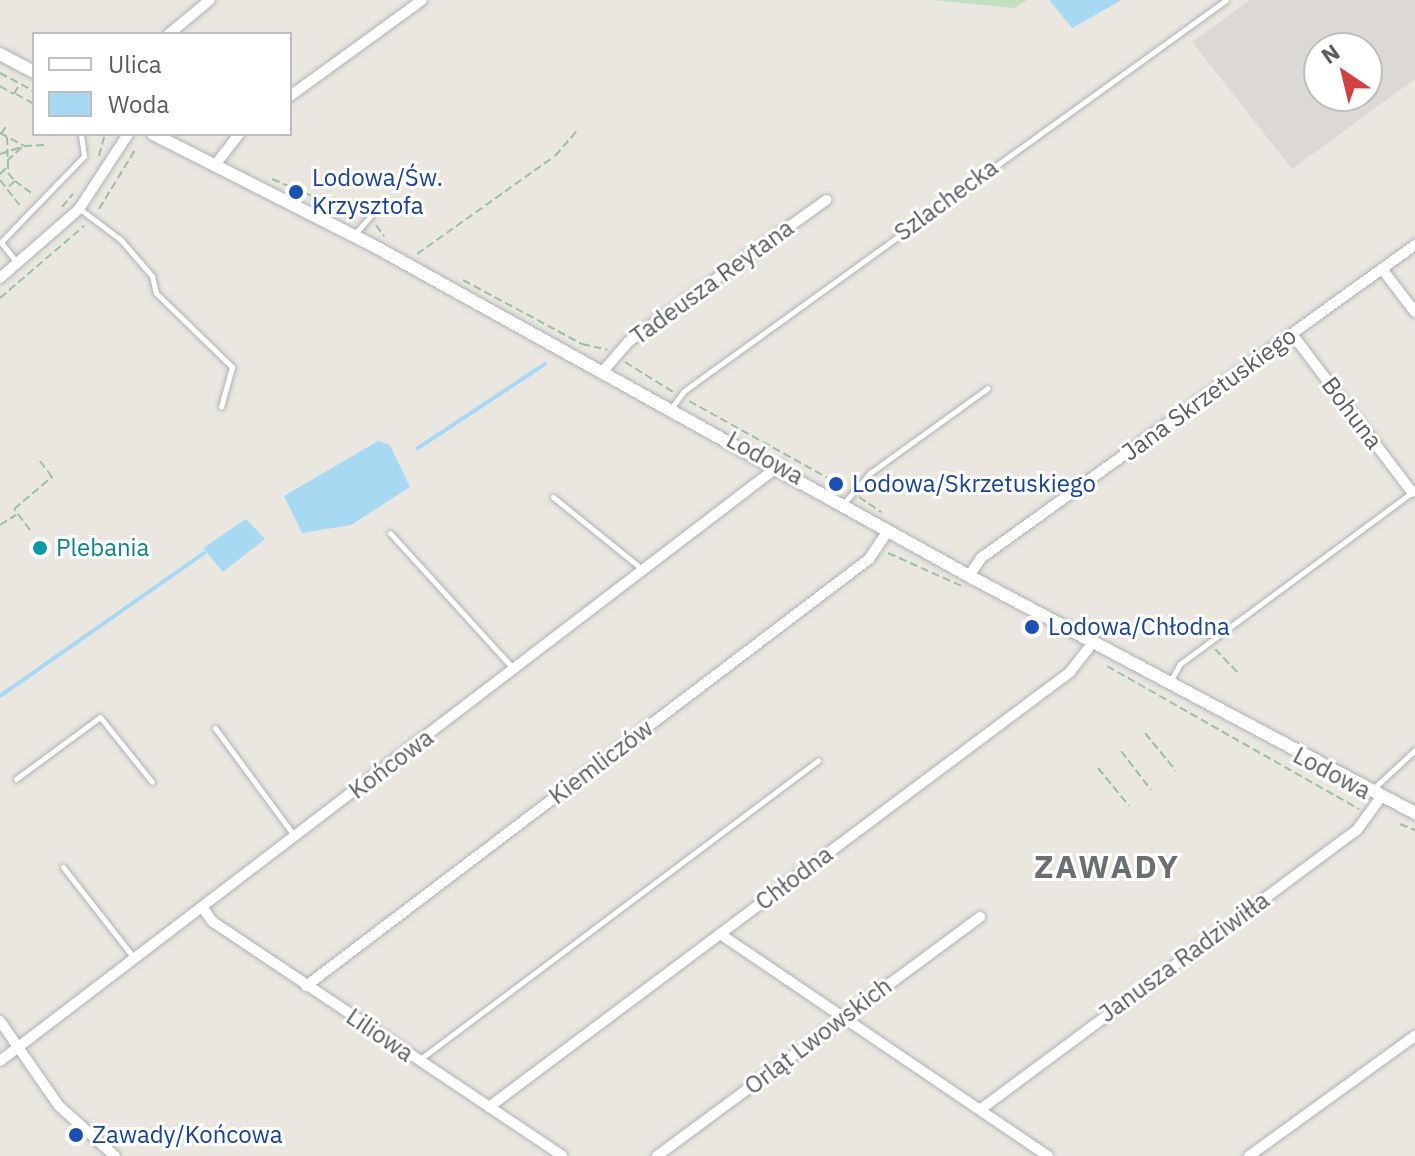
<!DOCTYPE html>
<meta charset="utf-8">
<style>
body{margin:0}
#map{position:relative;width:1415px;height:1156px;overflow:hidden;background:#eae7e1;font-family:"IBM Plex Sans",sans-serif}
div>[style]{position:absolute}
.industrial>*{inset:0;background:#dcd9d5}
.green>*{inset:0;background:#c3dfc0}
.water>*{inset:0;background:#a8d9f3}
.stream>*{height:4px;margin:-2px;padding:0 2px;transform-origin:2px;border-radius:2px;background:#a8d9f3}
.path>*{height:2px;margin-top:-1px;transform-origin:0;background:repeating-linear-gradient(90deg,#9abfa1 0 8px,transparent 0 12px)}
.roads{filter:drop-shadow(0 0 2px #aeb2b5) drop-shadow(0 0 2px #aeb2b5)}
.service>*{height:5px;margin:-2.5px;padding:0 2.5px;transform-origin:2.5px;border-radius:2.5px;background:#fff}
.minor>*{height:10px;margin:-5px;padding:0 5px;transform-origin:5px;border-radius:5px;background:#fff}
.tertiary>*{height:12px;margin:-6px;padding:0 6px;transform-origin:6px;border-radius:6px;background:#fff}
.dots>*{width:22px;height:22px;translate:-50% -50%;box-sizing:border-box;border:4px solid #fff;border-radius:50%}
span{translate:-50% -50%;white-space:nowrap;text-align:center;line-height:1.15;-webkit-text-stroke:6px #fff;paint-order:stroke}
.transit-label{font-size:24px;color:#164399}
.left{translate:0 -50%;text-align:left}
.street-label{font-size:24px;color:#595d60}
.culture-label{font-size:24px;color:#0d838f}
.district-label{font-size:32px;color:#6a6f72;font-weight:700;letter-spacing:2px}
.legend{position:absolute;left:32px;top:32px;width:260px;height:104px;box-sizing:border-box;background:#fff;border:2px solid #bdbebf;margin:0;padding:10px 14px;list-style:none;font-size:24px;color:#595d60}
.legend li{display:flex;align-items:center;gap:16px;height:40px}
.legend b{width:40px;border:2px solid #bdbebf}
.north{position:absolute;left:1303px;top:32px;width:80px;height:80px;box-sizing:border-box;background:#fff;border:2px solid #bdbebf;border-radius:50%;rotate:325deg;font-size:22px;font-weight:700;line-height:32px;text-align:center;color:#595d60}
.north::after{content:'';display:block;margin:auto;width:28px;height:36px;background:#d24041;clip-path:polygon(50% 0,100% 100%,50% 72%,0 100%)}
</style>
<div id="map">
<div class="industrial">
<div style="clip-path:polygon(evenodd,1250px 0,1415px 0,1415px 79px,1292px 169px,1192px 42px,1250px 0,1319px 48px,1367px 48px,1367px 96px,1319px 96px,1319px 48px)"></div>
</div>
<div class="green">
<div style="clip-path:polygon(932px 0,1027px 0,1015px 8px)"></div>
</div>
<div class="water">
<div style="clip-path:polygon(1122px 0,1072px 28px,1050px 1px,1051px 0)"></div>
<div style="clip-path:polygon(378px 441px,390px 445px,410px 487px,351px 525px,302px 533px,284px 496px)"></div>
<div style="clip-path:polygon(246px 519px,265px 539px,223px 572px,203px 548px)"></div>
</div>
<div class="stream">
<div style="left:418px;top:448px;width:152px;rotate:-33.5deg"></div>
<div style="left:0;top:696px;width:249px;rotate:-35deg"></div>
</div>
<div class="path">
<div style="left:0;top:73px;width:38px;rotate:28deg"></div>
<div style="left:0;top:86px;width:16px;rotate:30deg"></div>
<div style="left:14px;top:94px;width:10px;rotate:-61deg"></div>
<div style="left:16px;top:94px;width:21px;rotate:29deg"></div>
<div style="left:0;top:133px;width:27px;rotate:28deg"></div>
<div style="left:24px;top:146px;width:20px;rotate:-3deg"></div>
<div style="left:1px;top:134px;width:11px;rotate:-56deg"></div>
<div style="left:7px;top:137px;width:36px;rotate:88deg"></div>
<div style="left:8px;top:173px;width:11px;rotate:49deg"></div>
<div style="left:15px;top:181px;width:8px;rotate:140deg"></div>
<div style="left:0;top:154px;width:22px;rotate:-18deg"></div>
<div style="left:99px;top:156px;width:23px;rotate:-75deg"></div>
<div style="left:7px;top:161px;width:22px;rotate:-43deg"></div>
<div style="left:0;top:174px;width:8px;rotate:-45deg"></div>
<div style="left:272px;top:179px;width:92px;rotate:23deg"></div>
<div style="left:0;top:180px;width:33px;rotate:52deg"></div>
<div style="left:15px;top:181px;width:24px;rotate:36deg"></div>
<div style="left:62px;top:207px;width:17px;rotate:-50deg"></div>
<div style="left:99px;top:209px;width:69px;rotate:-58.6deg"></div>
<div style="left:376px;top:225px;width:14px;rotate:54deg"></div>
<div style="left:417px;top:254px;width:169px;rotate:-35.4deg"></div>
<div style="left:555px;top:156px;width:33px;rotate:-49deg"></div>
<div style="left:463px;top:280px;width:135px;rotate:28.3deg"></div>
<div style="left:582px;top:344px;width:26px;rotate:13deg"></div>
<div style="left:0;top:298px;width:111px;rotate:-40.6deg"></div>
<div style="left:625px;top:362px;width:57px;rotate:32deg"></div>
<div style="left:689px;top:401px;width:177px;rotate:29deg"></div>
<div style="left:859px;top:497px;width:27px;rotate:34deg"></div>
<div style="left:0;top:525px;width:19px;rotate:-32deg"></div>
<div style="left:30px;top:530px;width:26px;rotate:-127deg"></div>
<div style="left:14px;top:509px;width:50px;rotate:-40.1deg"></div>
<div style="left:52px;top:477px;width:21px;rotate:-127deg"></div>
<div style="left:888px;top:553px;width:83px;rotate:24.1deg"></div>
<div style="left:1215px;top:649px;width:36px;rotate:46deg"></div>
<div style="left:1107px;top:666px;width:290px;rotate:29.6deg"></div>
<div style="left:1145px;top:733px;width:49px;rotate:50.8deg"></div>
<div style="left:1121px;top:751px;width:49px;rotate:52.4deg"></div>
<div style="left:1098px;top:768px;width:49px;rotate:50.8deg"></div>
<div style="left:1400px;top:824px;width:16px;rotate:22deg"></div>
</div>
<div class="roads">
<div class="service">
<div style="left:80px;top:209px;width:51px;rotate:37.1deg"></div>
<div style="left:121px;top:240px;width:48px;rotate:49.3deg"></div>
<div style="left:152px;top:276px;width:17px;rotate:77deg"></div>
<div style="left:156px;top:293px;width:106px;rotate:44.2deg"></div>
<div style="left:232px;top:367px;width:41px;rotate:105.4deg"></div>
<div style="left:354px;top:235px;width:29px;rotate:-49deg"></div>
<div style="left:18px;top:264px;width:28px;rotate:-128deg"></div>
<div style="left:1px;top:242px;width:120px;rotate:-46deg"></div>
<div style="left:84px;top:156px;width:22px;rotate:-98deg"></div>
<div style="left:672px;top:407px;width:20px;rotate:-53deg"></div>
<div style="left:684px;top:391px;width:668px;rotate:-35.81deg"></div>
<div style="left:553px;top:497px;width:114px;rotate:39deg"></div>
<div style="left:844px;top:503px;width:40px;rotate:-49deg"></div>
<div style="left:870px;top:473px;width:145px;rotate:-35.8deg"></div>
<div style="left:390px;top:533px;width:183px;rotate:47.7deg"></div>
<div style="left:1171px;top:680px;width:18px;rotate:-61deg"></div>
<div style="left:1180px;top:664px;width:287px;rotate:-36.5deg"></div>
<div style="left:215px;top:728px;width:135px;rotate:53.7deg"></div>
<div style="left:16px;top:779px;width:104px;rotate:-36.4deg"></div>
<div style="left:100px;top:717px;width:83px;rotate:51.3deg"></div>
<div style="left:1373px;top:789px;width:57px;rotate:-42.9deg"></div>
<div style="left:63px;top:867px;width:115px;rotate:52deg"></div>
<div style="left:419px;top:1060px;width:499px;rotate:-36.9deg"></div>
</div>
<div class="minor">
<div style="left:169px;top:34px;width:53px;rotate:-39.7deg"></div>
<div style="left:290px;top:96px;width:163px;rotate:-36deg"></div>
<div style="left:215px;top:165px;width:39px;rotate:-52deg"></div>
<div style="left:1382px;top:269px;width:54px;rotate:52.5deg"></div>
<div style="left:0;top:278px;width:105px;rotate:-41.1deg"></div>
<div style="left:79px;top:209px;width:90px;rotate:-56.8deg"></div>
<div style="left:1292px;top:334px;width:198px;rotate:52.8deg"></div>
<div style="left:604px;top:370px;width:37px;rotate:-49deg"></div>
<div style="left:628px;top:342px;width:244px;rotate:-35.6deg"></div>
<div style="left:969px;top:576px;width:22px;rotate:-56deg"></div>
<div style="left:981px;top:558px;width:535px;rotate:-35.8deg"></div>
<div style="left:202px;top:907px;width:19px;rotate:54deg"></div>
<div style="left:213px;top:922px;width:420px;rotate:33.8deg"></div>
<div style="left:720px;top:934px;width:396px;rotate:34.1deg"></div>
<div style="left:306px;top:986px;width:707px;rotate:-37.18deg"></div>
<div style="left:869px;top:559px;width:34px;rotate:-56deg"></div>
<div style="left:0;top:1021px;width:103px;rotate:55.2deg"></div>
<div style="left:59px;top:1106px;width:75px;rotate:41.8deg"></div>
<div style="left:0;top:1061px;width:982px;rotate:-37.38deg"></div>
<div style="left:489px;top:1107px;width:726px;rotate:-36.82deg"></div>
<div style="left:1070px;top:672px;width:37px;rotate:-52deg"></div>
<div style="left:981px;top:1109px;width:468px;rotate:-36.6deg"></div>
<div style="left:1357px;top:830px;width:39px;rotate:-54deg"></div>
<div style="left:657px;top:1156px;width:402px;rotate:-36.5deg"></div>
<div style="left:1249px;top:1156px;width:205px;rotate:-35.9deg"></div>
</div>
<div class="tertiary">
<div style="left:0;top:54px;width:38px;rotate:28deg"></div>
<div style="left:153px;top:134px;width:248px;rotate:26.9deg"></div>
<div style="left:374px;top:246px;width:680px;rotate:29.01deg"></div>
<div style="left:969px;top:576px;width:505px;rotate:27.99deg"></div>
</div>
</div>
<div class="dots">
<div style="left:296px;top:192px;background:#1a4fb4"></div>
<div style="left:836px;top:484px;background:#1a4fb4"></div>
<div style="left:40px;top:548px;background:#0f9aa8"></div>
<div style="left:1032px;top:627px;background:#1a4fb4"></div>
<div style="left:76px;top:1135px;background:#1a4fb4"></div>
</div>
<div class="transit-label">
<span class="left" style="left:312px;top:192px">Lodowa/Św.<br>Krzysztofa</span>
<span class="left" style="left:852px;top:484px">Lodowa/Skrzetuskiego</span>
<span class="left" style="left:1048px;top:627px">Lodowa/Chłodna</span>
<span class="left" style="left:92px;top:1135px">Zawady/Końcowa</span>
</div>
<div class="street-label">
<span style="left:946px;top:200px;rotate:-36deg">Szlachecka</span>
<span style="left:712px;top:282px;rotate:-36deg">Tadeusza Reytana</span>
<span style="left:1209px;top:394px;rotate:-36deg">Jana Skrzetuskiego</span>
<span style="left:1352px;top:413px;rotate:53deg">Bohuna</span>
<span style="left:765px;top:458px;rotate:29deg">Lodowa</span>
<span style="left:601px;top:762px;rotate:-37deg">Kiemliczów</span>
<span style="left:391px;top:764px;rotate:-37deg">Końcowa</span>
<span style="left:1332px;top:773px;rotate:28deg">Lodowa</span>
<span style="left:794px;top:878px;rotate:-37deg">Chłodna</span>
<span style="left:1184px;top:957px;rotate:-36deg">Janusza Radziwiłła</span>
<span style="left:380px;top:1035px;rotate:34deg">Liliowa</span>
<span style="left:818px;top:1036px;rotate:-37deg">Orląt Lwowskich</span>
</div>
<div class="culture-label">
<span class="left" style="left:56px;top:548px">Plebania</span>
</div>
<div class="district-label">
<span style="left:1107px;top:866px">ZAWADY</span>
</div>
<ul class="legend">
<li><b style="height:10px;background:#fff"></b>Ulica</li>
<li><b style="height:22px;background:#a8d9f3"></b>Woda</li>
</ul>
<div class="north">N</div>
</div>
